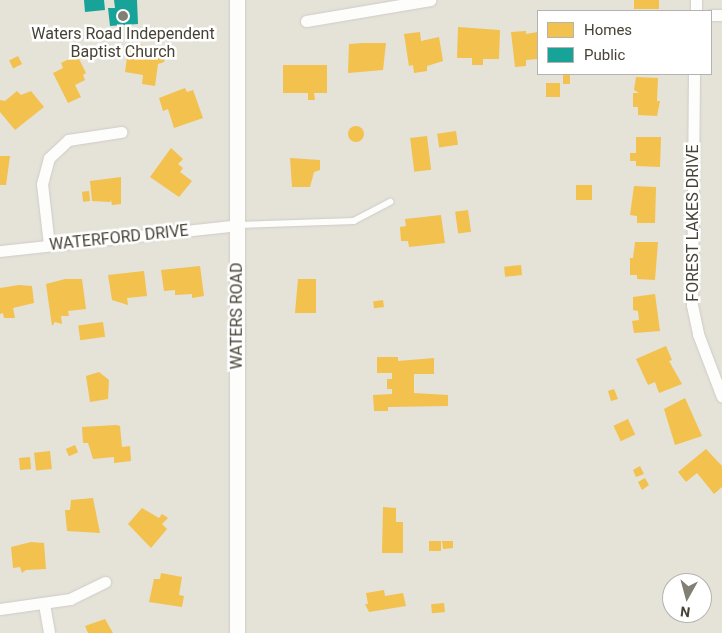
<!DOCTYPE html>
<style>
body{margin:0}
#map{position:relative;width:722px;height:633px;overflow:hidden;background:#f1f0eb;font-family:Roboto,sans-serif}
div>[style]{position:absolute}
.residential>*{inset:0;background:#e5e2d8}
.homes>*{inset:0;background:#f2c14e;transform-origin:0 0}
.round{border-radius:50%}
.public>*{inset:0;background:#17a398}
.roads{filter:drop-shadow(0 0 1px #cdccc7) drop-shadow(0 0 1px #cdccc7)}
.service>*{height:5.5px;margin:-2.75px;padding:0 2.75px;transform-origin:2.75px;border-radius:2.75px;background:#fdfdfc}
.minor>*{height:11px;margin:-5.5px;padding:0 5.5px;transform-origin:5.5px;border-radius:5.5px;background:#fdfdfc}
.tertiary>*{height:15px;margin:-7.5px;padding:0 7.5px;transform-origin:7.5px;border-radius:7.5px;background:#fdfdfc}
.dots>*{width:14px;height:14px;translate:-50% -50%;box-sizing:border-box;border:2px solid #fff;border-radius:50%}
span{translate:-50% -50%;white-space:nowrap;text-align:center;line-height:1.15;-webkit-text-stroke:5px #fff;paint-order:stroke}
.poi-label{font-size:16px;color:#474236}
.street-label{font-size:16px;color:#474236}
.legend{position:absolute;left:537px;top:10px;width:175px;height:65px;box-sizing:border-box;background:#fff;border:1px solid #b5b3af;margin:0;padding:6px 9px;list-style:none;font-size:15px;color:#474236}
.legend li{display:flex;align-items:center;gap:10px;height:25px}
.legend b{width:25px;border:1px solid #b5b3af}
.north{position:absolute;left:662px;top:573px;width:50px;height:50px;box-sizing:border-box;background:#fff;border:1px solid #b5b3af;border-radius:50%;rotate:187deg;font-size:14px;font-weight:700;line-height:20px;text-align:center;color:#474236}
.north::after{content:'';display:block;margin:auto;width:18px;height:22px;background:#827f75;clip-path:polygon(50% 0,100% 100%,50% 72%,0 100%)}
</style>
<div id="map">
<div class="residential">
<div style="clip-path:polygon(evenodd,0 0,722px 0,722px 633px,0 633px,0 0,538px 11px,711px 11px,711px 74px,538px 74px,538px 11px,0 0,672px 583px,702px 583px,702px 613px,672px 613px,672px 583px)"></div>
</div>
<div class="homes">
<div style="left:634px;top:0;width:25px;height:9px"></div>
<div style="clip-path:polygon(458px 27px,500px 30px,499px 59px,483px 59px,483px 65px,472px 65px,472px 58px,457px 58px)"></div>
<div style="clip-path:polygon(526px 31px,526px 34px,538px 32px,538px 59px,526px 60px,526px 66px,515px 67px,511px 32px)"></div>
<div style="clip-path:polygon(420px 32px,421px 41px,439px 37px,443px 61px,427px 66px,427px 71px,414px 73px,413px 65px,409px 66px,404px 34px)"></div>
<div style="clip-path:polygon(363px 43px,386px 43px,383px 70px,348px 73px,349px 44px)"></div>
<div style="clip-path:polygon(136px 44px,159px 47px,158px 54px,165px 58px,164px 62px,158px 64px,155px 86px,142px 84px,143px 75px,125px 72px,128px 50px,135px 51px)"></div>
<div style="clip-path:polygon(77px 55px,86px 73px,83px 75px,85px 80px,75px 85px,81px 97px,68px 103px,53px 73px,63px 68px,61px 63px)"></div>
<div style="left:18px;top:56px;width:9px;height:10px;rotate:63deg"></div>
<div style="clip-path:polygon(283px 65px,327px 65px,327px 93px,314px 93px,315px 100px,308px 100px,308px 93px,283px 93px)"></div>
<div style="left:563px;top:74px;width:7px;height:10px"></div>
<div style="clip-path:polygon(636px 77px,658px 78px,657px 101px,660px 101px,657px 116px,638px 115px,638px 107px,633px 107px,633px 93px,639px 93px,634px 90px)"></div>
<div style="left:546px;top:83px;width:14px;height:14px"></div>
<div style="clip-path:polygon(185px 88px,187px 92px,193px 90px,203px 118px,174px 128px,168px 109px,163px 111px,159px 98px)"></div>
<div style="clip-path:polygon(17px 91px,21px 95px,31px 91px,44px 107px,15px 130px,0 112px,0 100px,5px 101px)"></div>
<div class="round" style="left:348px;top:126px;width:16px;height:16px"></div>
<div style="left:456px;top:131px;width:14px;height:19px;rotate:82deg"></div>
<div style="left:427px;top:136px;width:34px;height:17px;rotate:83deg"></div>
<div style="clip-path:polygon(636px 137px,661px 137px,660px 167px,636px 166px,636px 161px,630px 161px,630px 153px,636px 153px)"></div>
<div style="clip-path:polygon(171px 148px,183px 159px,178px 164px,183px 168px,180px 172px,192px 181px,179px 197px,150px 177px)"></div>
<div style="clip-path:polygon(0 156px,10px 156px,6px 185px,0 185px)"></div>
<div style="clip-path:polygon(290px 158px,320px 160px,320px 170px,314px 172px,310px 187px,292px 187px)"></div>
<div style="clip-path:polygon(121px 177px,121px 204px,112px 205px,111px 200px,110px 202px,92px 201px,90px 181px)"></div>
<div style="left:576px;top:185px;width:16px;height:15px"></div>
<div style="clip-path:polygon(634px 186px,656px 187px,655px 223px,637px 223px,637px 216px,630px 215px)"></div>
<div style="left:89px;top:191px;width:10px;height:7px;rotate:84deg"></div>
<div style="left:468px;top:210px;width:22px;height:13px;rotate:82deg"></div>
<div style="clip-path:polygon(441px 215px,445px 243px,409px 247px,408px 241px,401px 241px,400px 227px,406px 226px,405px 219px)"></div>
<div style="clip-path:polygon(635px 242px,658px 242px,655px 280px,637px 279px,637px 275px,630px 275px,630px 258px,633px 258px)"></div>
<div style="left:521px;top:265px;width:10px;height:17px;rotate:84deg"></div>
<div style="clip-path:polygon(200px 266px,204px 296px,192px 298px,192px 294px,175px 295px,175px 290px,164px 291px,161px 270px)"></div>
<div style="clip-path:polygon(144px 271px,147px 296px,127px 298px,128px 305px,112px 300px,108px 275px)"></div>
<div style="clip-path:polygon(65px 279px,82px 279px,86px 309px,68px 311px,69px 316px,61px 316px,62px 324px,55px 322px,52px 326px,46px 284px)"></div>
<div style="clip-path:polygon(298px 279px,316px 279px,316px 313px,295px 313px)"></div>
<div style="clip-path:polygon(19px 285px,32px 286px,34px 303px,13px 308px,15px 318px,4px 318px,3px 313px,0 314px,0 288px)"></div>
<div style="clip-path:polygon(655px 294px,660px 331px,634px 333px,632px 321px,639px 320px,638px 311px,633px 310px,633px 297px)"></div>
<div style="left:383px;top:300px;width:7px;height:10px;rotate:82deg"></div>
<div style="left:103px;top:322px;width:15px;height:25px;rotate:82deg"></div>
<div style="clip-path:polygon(666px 346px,672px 360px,669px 361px,682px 384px,659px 393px,655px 382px,648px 385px,636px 359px)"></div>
<div style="clip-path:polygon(377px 357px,398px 357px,398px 361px,434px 358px,434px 374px,414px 374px,414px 393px,448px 395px,448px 406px,388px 407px,388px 411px,374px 411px,373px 395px,392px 394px,392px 389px,387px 389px,387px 379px,392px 379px,392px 373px,377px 373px)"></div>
<div style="clip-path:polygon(99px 372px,109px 380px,108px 399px,90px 402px,86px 376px)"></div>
<div style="clip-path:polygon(614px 389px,618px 399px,611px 401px,608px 391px)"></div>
<div style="clip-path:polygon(685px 398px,702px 436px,675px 445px,664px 409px)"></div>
<div style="left:628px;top:419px;width:17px;height:16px;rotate:65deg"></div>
<div style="clip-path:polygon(116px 425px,120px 426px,122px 447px,130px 446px,131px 461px,114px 463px,114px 457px,93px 459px,88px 443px,83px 443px,82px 427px)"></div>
<div style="left:75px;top:445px;width:8px;height:10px;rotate:67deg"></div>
<div style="clip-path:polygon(706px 449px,722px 466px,722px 487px,714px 494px,697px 473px,686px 482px,678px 472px)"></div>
<div style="left:50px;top:451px;width:18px;height:16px;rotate:84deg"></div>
<div style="left:30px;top:457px;width:12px;height:11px;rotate:85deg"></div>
<div style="clip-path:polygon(640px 466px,644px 474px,636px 477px,633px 470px)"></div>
<div style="clip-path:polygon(645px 478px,649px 485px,642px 490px,638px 482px)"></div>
<div style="clip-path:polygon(93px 498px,100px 533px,67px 531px,65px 510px,70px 510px,71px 500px)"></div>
<div style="clip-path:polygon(383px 507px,396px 508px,396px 522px,403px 522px,403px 553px,382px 553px)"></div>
<div style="clip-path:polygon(142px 508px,159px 518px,162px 514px,168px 518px,162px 524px,167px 529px,151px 548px,128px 524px)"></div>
<div style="left:429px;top:541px;width:12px;height:10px"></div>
<div style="clip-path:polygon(442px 541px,453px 541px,453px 548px,443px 549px)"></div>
<div style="clip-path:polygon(31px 542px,44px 543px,46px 569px,26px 570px,22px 573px,20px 567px,13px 568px,11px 547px)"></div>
<div style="clip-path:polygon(161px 573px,182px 577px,179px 595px,184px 596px,182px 607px,149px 602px,154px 579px,160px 579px)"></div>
<div style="clip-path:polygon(384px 590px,385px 596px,403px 593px,406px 606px,369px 612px,365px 604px,368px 604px,366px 593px)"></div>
<div style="left:444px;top:603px;width:9px;height:13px;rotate:84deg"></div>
<div style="clip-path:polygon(105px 619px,113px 633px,88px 633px,85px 626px)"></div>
</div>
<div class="public">
<div style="clip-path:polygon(84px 0,104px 0,105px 10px,85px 12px)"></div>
<div style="clip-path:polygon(114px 0,137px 0,138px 24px,110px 26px,108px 8px,115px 8px)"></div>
</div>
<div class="roads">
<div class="service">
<div style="left:238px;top:225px;width:116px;rotate:-2deg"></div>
<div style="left:354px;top:221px;width:41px;rotate:-27.8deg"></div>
</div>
<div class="minor">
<div style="left:696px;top:11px;width:11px;rotate:-90deg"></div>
<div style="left:711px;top:15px;width:11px"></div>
<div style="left:306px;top:21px;width:126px;rotate:-9.6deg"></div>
<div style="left:694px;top:74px;width:231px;rotate:90.5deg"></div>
<div style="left:692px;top:305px;width:30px;rotate:78deg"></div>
<div style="left:698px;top:334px;width:67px;rotate:69.1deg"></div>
<div style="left:49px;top:245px;width:61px;rotate:-96.5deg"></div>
<div style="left:42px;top:184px;width:27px;rotate:-75deg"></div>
<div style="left:49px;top:158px;width:26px;rotate:-43deg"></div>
<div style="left:68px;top:140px;width:54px;rotate:-8.6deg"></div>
<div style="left:0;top:251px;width:239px;rotate:-6.2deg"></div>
<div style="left:44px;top:604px;width:29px;rotate:80deg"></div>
<div style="left:0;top:609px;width:71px;rotate:-8.1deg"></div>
<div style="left:70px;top:599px;width:39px;rotate:-26deg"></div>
</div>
<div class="tertiary">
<div style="left:237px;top:0;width:633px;rotate:90deg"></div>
</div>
</div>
<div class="dots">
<div style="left:123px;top:16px;background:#827f75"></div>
</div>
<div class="poi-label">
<span style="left:123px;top:43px">Waters Road Independent<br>Baptist Church</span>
</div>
<div class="street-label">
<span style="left:693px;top:223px;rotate:-90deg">FOREST LAKES DRIVE</span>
<span style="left:119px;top:238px;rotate:-6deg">WATERFORD DRIVE</span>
<span style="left:237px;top:316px;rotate:-90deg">WATERS ROAD</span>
</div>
<ul class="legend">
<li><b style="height:14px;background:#f2c14e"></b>Homes</li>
<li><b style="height:14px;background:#17a398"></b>Public</li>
</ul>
<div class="north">N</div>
</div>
